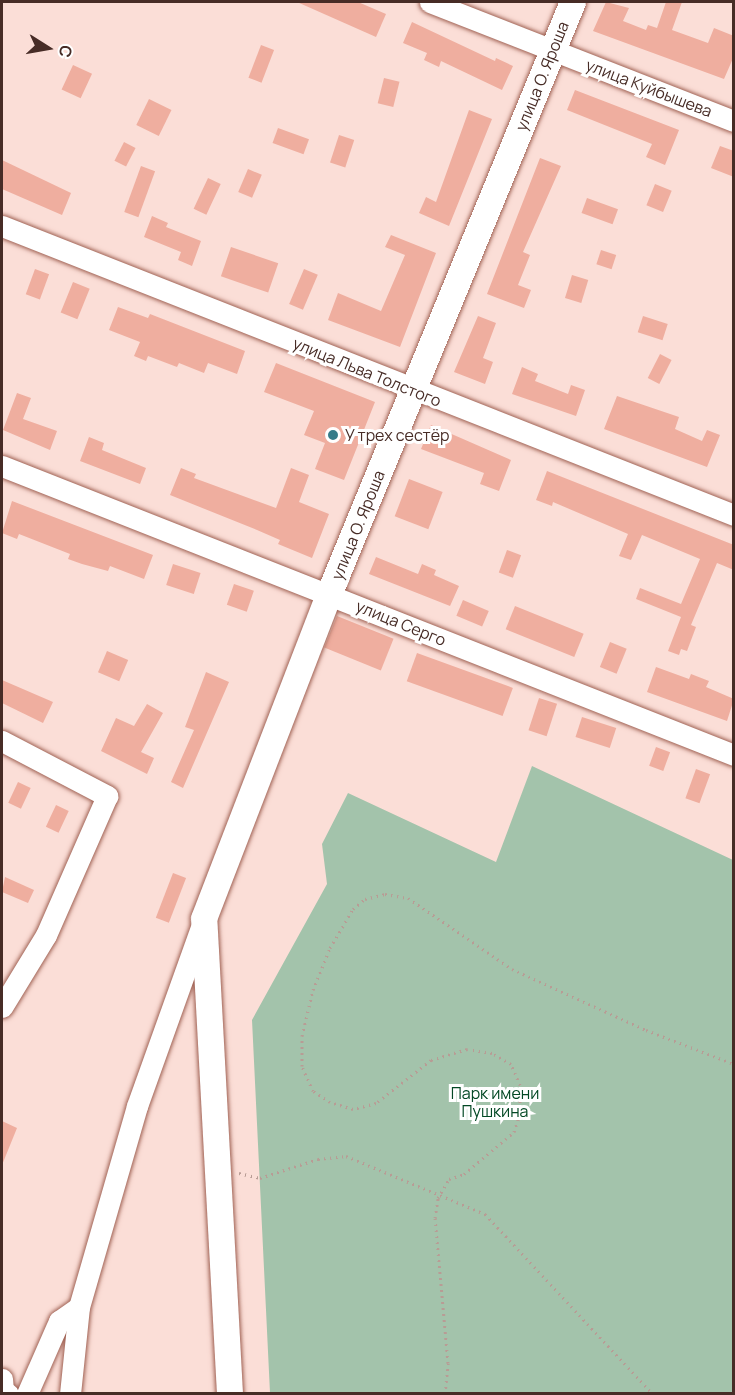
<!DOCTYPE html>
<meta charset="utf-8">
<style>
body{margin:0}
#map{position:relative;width:735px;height:1395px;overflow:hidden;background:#fbded7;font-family:Manrope,sans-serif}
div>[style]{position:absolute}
.green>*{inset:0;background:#a3c3ab}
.building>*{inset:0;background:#efae9f;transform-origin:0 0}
.path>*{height:3px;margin-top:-1.5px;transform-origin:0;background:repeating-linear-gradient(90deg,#b89c95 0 1.5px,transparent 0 6px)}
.roads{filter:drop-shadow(0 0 2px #a06254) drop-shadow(0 0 2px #a06254)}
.minor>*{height:21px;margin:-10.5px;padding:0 10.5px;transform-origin:10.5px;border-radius:10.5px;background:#fff}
.major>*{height:26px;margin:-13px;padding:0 13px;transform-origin:13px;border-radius:13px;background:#fff}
.dots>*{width:16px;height:16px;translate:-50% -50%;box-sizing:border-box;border:3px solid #fff;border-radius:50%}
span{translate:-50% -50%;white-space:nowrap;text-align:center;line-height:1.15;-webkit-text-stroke:6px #fff;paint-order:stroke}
.street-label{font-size:16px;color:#472c26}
.poi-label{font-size:16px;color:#472c26}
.left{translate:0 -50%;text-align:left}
.park-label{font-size:16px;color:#034824}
.frame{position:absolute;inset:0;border:3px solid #472c26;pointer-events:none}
.north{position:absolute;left:18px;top:18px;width:60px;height:60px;-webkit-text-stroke:4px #fff;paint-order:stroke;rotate:101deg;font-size:16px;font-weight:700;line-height:24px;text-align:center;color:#472c26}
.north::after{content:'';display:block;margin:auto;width:21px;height:27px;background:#472c26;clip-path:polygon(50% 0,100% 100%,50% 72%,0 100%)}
</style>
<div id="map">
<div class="green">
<div style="clip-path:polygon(532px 766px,733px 860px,733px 1393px,270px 1393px,252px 1020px,327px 884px,322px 844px,348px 793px,496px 862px)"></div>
</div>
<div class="building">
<div style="clip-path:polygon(297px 2px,358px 2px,386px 14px,376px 37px)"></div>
<div style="clip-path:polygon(606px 2px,629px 8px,623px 21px,646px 30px,648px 25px,657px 28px,666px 2px,682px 2px,672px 30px,708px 43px,714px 28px,734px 36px,734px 56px,724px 79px,593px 31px)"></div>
<div style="clip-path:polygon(412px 22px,495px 61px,496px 58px,513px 66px,502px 90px,441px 61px,439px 67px,424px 60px,427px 53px,403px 43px)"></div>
<div style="left:261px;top:45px;width:14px;height:35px;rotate:21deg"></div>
<div style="left:73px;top:65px;width:21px;height:27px;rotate:25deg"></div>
<div style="left:384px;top:78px;width:16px;height:26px;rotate:14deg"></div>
<div style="clip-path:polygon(575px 90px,679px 130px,665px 165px,646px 157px,652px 144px,567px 110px)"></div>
<div style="left:149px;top:99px;width:25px;height:29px;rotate:26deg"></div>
<div style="clip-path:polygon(469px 110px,492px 119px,449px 226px,419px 213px,426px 197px,436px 202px)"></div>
<div style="left:278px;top:128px;width:33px;height:16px;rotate:20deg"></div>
<div style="left:339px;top:135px;width:16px;height:29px;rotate:18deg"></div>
<div style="left:124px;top:142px;width:13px;height:21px;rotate:27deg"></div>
<div style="clip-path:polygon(720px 146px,734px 151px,734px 177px,711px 168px)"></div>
<div style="clip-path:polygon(540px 158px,561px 166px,523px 252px,530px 255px,518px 285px,531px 290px,524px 308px,487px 294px)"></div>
<div style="clip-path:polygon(2px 160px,71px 193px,62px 215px,2px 189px)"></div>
<div style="left:141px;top:166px;width:15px;height:49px;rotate:20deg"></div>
<div style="left:248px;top:169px;width:15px;height:25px;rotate:23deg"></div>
<div style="left:208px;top:178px;width:14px;height:34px;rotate:25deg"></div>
<div style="left:655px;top:184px;width:18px;height:23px;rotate:22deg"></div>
<div style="left:587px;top:198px;width:33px;height:16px;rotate:20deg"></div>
<div style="clip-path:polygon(152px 216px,168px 223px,166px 227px,201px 241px,192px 266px,178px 260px,181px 252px,144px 237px)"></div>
<div style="clip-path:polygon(391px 235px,436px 253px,400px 347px,328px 320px,338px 293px,381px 311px,405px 255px,385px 247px)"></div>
<div style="left:231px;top:247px;width:50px;height:31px;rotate:19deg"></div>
<div style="left:601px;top:250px;width:16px;height:15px;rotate:18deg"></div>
<div style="left:35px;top:269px;width:15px;height:27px;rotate:20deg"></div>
<div style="left:304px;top:269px;width:15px;height:38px;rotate:23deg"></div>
<div style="left:572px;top:275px;width:17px;height:24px;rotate:17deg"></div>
<div style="left:73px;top:282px;width:18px;height:33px;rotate:22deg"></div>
<div style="clip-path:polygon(118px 307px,148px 318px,150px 314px,245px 351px,237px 374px,208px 363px,204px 373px,179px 363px,177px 367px,148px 356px,146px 361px,134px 356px,140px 342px,109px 330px)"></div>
<div style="clip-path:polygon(478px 316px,496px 323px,483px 358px,493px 362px,485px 384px,454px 372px)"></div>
<div style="left:643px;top:316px;width:26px;height:17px;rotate:18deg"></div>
<div style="left:660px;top:354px;width:13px;height:27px;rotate:27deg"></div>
<div style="clip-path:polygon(276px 363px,375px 402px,344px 480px,315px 469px,325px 443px,304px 435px,314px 411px,264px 392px)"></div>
<div style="clip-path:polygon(522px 367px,538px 374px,535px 381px,568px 394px,571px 385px,585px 390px,576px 416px,512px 394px)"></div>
<div style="clip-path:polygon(17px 393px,31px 398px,23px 419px,57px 431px,50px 450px,3px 430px)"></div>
<div style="clip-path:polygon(617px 396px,679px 417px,675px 429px,702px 441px,707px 430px,720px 435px,707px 467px,604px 429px)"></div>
<div style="clip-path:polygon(431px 425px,511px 460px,499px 491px,480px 484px,484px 473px,421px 449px)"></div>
<div style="clip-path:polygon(89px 437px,104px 443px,102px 450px,146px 468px,140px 484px,80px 461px)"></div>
<div style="clip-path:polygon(181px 468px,196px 474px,194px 478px,276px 508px,291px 468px,309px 475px,299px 502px,329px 514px,312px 558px,278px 544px,280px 540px,257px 530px,170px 495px)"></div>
<div style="clip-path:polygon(547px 471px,734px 545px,734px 570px,717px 563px,691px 625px,696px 627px,687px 651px,681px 649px,679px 655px,668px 651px,681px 617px,636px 599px,640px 588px,681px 604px,700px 559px,642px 535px,631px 560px,619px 556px,628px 534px,553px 502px,552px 506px,536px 500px)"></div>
<div style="left:409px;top:479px;width:36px;height:40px;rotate:21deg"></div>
<div style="clip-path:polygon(12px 501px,153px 555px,144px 579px,110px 566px,108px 571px,82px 564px,68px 559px,70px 554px,19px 534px,17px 539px,2px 533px)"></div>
<div style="left:507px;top:550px;width:15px;height:24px;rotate:20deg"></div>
<div style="clip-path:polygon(376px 557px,418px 574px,422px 564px,436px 570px,434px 575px,459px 586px,450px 606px,369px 574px)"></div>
<div style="left:173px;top:564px;width:29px;height:22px;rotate:18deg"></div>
<div style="left:234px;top:584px;width:21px;height:22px;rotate:19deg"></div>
<div style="left:463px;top:600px;width:28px;height:17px;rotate:23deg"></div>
<div style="left:515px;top:606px;width:74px;height:25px;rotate:22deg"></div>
<div style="left:337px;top:616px;width:61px;height:34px;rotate:22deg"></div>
<div style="left:610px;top:642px;width:18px;height:27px;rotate:22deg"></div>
<div style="left:107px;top:651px;width:23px;height:23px;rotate:23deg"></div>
<div style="left:417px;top:653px;width:102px;height:30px;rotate:20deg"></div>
<div style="clip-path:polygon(656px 667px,689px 679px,691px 674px,709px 681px,706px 687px,734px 699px,727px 721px,647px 692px)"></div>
<div style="clip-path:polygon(206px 672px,229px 682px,183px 788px,171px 782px,194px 730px,185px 727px)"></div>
<div style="clip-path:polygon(2px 680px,53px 702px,43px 723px,2px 703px)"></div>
<div style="left:539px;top:698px;width:19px;height:34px;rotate:18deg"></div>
<div style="clip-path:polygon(147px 704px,163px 713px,141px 752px,154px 758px,147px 774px,101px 751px,116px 718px,134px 726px)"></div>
<div style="left:582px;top:717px;width:36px;height:21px;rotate:18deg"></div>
<div style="left:656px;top:747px;width:15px;height:20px;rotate:20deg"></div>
<div style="left:696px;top:769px;width:15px;height:31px;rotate:20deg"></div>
<div style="left:18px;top:782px;width:14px;height:23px;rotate:25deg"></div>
<div style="left:56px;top:805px;width:14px;height:24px;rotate:25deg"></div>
<div style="left:173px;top:873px;width:14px;height:48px;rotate:21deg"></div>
<div style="clip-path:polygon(5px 877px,34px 890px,28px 903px,2px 892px)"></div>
<div style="clip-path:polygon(2px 1121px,17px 1128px,2px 1165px)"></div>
</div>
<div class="path">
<div style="left:239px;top:1173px;width:22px;rotate:13deg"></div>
<div style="left:260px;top:1178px;width:61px;rotate:-18.1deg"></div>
<div style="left:318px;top:1159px;width:28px;rotate:-6deg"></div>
<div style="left:346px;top:1156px;width:151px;rotate:22.6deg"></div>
<div style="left:485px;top:1214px;width:246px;rotate:47deg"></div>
<div style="left:445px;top:1394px;width:31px;rotate:-84deg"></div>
<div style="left:448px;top:1363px;width:146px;rotate:-95.1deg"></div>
<div style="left:435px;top:1218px;width:20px;rotate:-81deg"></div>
<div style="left:438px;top:1198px;width:22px;rotate:-60deg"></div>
<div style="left:449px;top:1179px;width:16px;rotate:-18deg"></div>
<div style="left:464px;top:1174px;width:65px;rotate:-40deg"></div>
<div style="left:514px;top:1132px;width:19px;rotate:-72deg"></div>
<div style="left:520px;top:1114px;width:29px;rotate:-90deg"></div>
<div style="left:520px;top:1085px;width:23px;rotate:-113deg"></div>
<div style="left:511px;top:1064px;width:22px;rotate:-150deg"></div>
<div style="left:492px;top:1053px;width:25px;rotate:-171deg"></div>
<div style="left:467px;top:1049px;width:38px;rotate:163deg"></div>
<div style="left:431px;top:1060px;width:70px;rotate:142deg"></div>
<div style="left:376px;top:1103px;width:24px;rotate:165deg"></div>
<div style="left:353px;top:1109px;width:24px;rotate:-163deg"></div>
<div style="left:330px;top:1102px;width:20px;rotate:-147deg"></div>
<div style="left:313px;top:1091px;width:27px;rotate:-114deg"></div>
<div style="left:302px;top:1066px;width:30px;rotate:-90deg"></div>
<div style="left:302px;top:1036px;width:47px;rotate:-76.6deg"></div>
<div style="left:313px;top:990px;width:45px;rotate:-68deg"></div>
<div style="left:330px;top:948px;width:45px;rotate:-59.5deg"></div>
<div style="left:353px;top:909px;width:16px;rotate:-40deg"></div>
<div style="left:365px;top:899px;width:21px;rotate:-14deg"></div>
<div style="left:385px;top:894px;width:23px;rotate:10deg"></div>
<div style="left:408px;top:898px;width:126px;rotate:34.3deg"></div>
<div style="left:512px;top:969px;width:147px;rotate:24.5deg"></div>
<div style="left:646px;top:1030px;width:94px;rotate:21.1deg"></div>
</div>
<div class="roads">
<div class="minor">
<div style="left:430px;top:2px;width:326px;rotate:21.4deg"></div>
<div style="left:2px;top:226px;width:787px;rotate:21.54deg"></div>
<div style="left:2px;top:466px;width:787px;rotate:21.54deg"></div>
<div style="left:2px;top:741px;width:119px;rotate:27.6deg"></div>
<div style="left:107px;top:796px;width:152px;rotate:113.7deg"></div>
<div style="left:46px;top:935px;width:84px;rotate:121.4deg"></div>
<div style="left:2px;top:1379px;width:12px;rotate:85deg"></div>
<div style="left:3px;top:1391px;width:6px;rotate:31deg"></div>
<div style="left:27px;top:1394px;width:80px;rotate:-66.3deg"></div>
<div style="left:59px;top:1321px;width:24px;rotate:-35deg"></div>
<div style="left:70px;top:1394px;width:87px;rotate:-84.1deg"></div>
<div style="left:79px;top:1307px;width:209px;rotate:-73.9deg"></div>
<div style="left:137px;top:1106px;width:195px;rotate:-70.3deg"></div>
</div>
<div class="major">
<div style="left:230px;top:1394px;width:476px;rotate:-93.1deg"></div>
<div style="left:204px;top:919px;width:347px;rotate:-68.9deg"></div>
<div style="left:329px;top:595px;width:641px;rotate:-67.63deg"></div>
</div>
</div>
<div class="dots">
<div style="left:333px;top:435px;background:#367b89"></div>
</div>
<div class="street-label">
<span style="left:542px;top:76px;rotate:-68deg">улица О. Яроша</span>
<span style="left:649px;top:88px;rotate:21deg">улица Куйбышева</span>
<span style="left:367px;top:372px;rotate:22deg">улица Льва Толстого</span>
<span style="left:358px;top:525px;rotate:-68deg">улица О. Яроша</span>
<span style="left:401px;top:623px;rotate:22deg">улица Серго</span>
</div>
<div class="poi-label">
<span class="left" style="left:345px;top:435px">У трех сестёр</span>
</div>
<div class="park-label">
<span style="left:495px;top:1102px">Парк имени<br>Пушкина</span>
</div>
<div class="frame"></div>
<div class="north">С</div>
</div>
